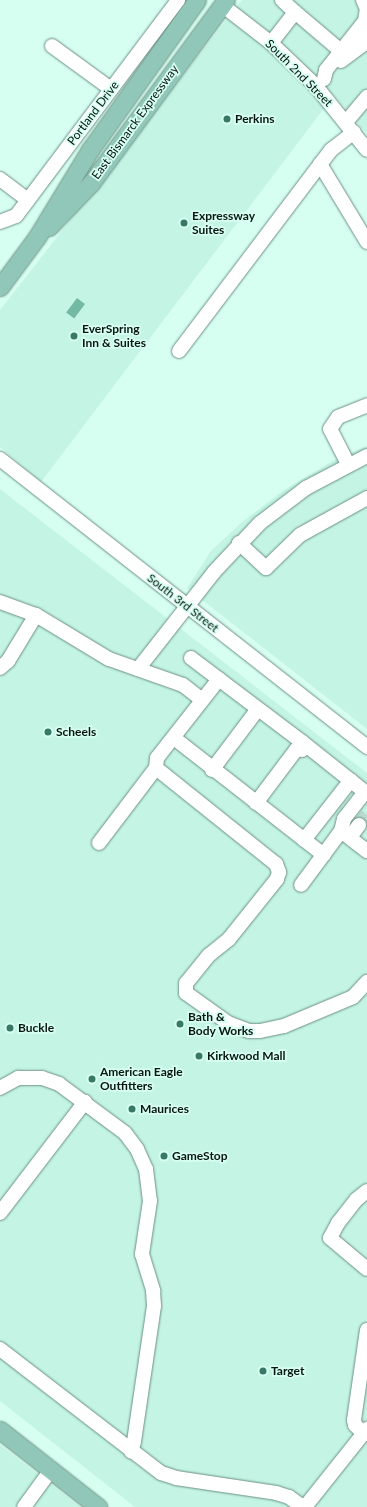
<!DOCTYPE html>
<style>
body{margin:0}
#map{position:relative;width:367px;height:1507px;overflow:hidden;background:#d7fff1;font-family:Lato,sans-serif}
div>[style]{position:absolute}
.built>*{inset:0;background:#c4f4e4}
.water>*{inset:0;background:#74b9a4;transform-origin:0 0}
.minor-tunnel>*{height:14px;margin-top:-7px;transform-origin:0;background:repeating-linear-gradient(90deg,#b8dcd0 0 14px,transparent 0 21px)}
.roads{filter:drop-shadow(0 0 1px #6c9084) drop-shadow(0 0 1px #6c9084)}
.minor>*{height:14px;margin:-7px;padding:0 7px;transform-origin:7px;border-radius:7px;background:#fff}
.major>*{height:17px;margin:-8.5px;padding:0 8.5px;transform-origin:8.5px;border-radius:8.5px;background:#91c7b8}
.dots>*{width:11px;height:11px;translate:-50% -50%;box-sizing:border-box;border:2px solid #d7fff1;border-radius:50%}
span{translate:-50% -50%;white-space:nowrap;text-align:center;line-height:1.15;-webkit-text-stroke:3.5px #d7fff1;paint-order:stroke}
.street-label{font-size:12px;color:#091713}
.poi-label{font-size:12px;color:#091713;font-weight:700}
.left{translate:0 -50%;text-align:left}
</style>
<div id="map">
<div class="built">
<div style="clip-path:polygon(242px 0,367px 0,367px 134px,334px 95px,41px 482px,0 447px,0 310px)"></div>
<div style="clip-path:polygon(367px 446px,367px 729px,187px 588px,211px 551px,242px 522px,284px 490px,336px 459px)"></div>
<div style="clip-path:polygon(0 489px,367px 773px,367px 1507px,135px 1507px,0 1401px)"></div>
<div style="clip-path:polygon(0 1445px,80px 1507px,0 1507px)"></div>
</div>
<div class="water">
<div style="left:77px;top:298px;width:10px;height:18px;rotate:37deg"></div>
</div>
<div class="minor-tunnel">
<div style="left:359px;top:825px;width:13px;rotate:-51deg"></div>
</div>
<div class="roads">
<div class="minor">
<div style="left:282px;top:0;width:18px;rotate:43deg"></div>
<div style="left:222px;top:5px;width:62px;rotate:37.8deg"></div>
<div style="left:271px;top:43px;width:61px;rotate:43.7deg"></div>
<div style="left:315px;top:85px;width:83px;rotate:51.3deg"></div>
<div style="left:271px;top:43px;width:39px;rotate:-52deg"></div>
<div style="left:295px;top:12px;width:62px;rotate:40.4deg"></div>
<div style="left:52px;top:46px;width:73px;rotate:36.1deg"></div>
<div style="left:341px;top:61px;width:26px;rotate:-37deg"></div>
<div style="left:362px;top:45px;width:24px;rotate:-83deg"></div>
<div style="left:324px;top:79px;width:9px;rotate:-77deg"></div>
<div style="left:326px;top:70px;width:63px;rotate:-51.5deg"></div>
<div style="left:365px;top:21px;width:12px;rotate:-81deg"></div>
<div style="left:367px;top:9px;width:10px;rotate:-114deg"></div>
<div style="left:346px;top:122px;width:33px;rotate:-50deg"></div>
<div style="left:320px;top:164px;width:91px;rotate:58.9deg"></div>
<div style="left:0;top:179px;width:35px;rotate:37deg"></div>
<div style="left:0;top:222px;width:17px;rotate:-21deg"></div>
<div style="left:16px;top:216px;width:270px;rotate:-53.1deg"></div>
<div style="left:179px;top:351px;width:252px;rotate:-52.9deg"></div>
<div style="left:331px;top:150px;width:29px;rotate:-38deg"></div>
<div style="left:0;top:459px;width:467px;rotate:38.1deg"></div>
<div style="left:348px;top:464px;width:39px;rotate:-117deg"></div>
<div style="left:330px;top:429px;width:14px;rotate:-56deg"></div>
<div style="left:338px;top:417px;width:31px;rotate:-22deg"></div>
<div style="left:239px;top:543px;width:37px;rotate:43deg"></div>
<div style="left:266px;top:568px;width:47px;rotate:-44.1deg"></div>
<div style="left:300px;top:535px;width:77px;rotate:-28.9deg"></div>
<div style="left:0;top:602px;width:38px;rotate:20deg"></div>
<div style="left:36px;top:615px;width:85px;rotate:31.1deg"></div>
<div style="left:109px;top:659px;width:78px;rotate:19.4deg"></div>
<div style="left:183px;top:685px;width:24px;rotate:38deg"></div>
<div style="left:191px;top:658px;width:139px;rotate:37.1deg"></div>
<div style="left:302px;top:742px;width:8px;rotate:90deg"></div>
<div style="left:0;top:668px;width:11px;rotate:-41deg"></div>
<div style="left:8px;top:661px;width:54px;rotate:-58.7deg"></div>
<div style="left:138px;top:669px;width:123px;rotate:-51.9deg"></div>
<div style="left:214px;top:572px;width:67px;rotate:-46.8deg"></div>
<div style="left:260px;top:523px;width:58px;rotate:-37.3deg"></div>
<div style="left:306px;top:488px;width:69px;rotate:-27.7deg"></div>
<div style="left:219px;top:679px;width:100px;rotate:128.1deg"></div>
<div style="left:157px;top:758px;width:10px;rotate:96deg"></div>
<div style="left:156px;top:768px;width:154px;rotate:38.7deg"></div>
<div style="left:276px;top:864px;width:9px;rotate:69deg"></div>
<div style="left:279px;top:872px;width:7px;rotate:106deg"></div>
<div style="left:277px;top:879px;width:77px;rotate:128.7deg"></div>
<div style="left:229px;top:939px;width:26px;rotate:141deg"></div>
<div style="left:209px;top:955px;width:36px;rotate:129deg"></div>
<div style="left:186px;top:983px;width:10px;rotate:90deg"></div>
<div style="left:186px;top:993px;width:52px;rotate:35.5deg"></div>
<div style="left:228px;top:1023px;width:22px;rotate:21deg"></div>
<div style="left:249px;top:1031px;width:11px"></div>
<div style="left:260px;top:1031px;width:25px;rotate:-12deg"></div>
<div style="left:284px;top:1026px;width:75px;rotate:-22.8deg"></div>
<div style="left:353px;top:997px;width:21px;rotate:-47deg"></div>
<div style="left:174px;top:738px;width:190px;rotate:38deg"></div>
<div style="left:212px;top:770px;width:76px;rotate:-53deg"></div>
<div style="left:256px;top:803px;width:76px;rotate:-53deg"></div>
<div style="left:302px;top:742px;width:80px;rotate:38.4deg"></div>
<div style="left:365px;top:792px;width:34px;rotate:128deg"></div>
<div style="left:344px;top:819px;width:12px;rotate:104deg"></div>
<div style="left:341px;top:831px;width:67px;rotate:126.5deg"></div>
<div style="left:341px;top:831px;width:33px;rotate:38deg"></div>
<div style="left:350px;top:837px;width:15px;rotate:-53deg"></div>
<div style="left:304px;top:840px;width:76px;rotate:-51.9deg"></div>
<div style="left:99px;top:843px;width:94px;rotate:-52.8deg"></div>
<div style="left:0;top:1088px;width:21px;rotate:-29deg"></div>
<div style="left:18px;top:1078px;width:24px"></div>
<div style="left:42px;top:1078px;width:18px;rotate:19deg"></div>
<div style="left:59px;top:1084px;width:82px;rotate:36.6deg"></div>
<div style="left:125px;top:1133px;width:20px;rotate:53deg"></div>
<div style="left:137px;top:1149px;width:22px;rotate:66deg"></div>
<div style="left:146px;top:1169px;width:32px;rotate:83deg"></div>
<div style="left:150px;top:1201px;width:54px;rotate:98.6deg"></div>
<div style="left:142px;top:1254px;width:39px;rotate:73deg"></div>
<div style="left:153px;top:1291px;width:15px;rotate:86deg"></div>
<div style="left:154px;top:1306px;width:137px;rotate:98.4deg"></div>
<div style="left:134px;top:1442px;width:10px;rotate:107deg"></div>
<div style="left:367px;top:1191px;width:14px;rotate:141deg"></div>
<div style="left:356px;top:1200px;width:29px;rotate:128deg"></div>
<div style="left:338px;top:1223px;width:17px;rotate:118deg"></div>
<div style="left:330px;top:1238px;width:48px;rotate:40deg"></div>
<div style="left:0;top:1213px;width:140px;rotate:-52.6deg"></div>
<div style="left:0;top:1349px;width:203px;rotate:37.6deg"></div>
<div style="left:161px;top:1473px;width:16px;rotate:18deg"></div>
<div style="left:176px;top:1478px;width:101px;rotate:8.5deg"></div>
<div style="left:276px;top:1493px;width:14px;rotate:17deg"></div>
<div style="left:289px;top:1497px;width:17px;rotate:36deg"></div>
<div style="left:364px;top:1434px;width:13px;rotate:-135deg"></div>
<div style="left:355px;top:1425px;width:5px;rotate:-101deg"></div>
<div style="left:354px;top:1420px;width:91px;rotate:-81.8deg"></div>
<div style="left:24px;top:1507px;width:46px;rotate:-53.9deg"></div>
<div style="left:305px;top:1507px;width:100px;rotate:-51.5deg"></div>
</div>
<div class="major">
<div style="left:49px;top:227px;width:61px;rotate:-46.3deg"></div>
<div style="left:91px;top:183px;width:227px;rotate:-53.6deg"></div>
<div style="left:0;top:287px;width:62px;rotate:-53.5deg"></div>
<div style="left:37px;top:237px;width:102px;rotate:-58.7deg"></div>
<div style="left:90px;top:150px;width:184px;rotate:-54.5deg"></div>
<div style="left:0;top:1430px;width:125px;rotate:38.2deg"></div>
</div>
</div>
<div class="dots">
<div style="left:227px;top:119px;background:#387866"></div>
<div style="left:184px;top:223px;background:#387866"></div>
<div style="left:74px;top:336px;background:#387866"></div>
<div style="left:48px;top:732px;background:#387866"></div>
<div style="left:180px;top:1024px;background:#387866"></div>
<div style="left:10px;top:1028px;background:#387866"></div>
<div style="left:199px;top:1056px;background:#387866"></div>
<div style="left:92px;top:1079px;background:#387866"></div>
<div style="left:132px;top:1109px;background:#387866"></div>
<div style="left:164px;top:1156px;background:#387866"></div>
<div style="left:263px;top:1371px;background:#387866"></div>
</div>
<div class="street-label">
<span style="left:299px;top:73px;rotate:45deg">South 2nd Street</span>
<span style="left:93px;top:113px;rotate:-53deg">Portland Drive</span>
<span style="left:135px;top:122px;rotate:-54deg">East Bismarck Expressway</span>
<span style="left:183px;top:603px;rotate:38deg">South 3rd Street</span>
</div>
<div class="poi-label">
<span class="left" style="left:235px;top:119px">Perkins</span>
<span class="left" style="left:192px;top:223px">Expressway<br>Suites</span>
<span class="left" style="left:82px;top:336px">EverSpring<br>Inn &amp; Suites</span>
<span class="left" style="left:56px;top:732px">Scheels</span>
<span class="left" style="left:188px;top:1024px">Bath &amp;<br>Body Works</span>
<span class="left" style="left:18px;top:1028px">Buckle</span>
<span class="left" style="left:207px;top:1056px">Kirkwood Mall</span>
<span class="left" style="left:100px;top:1079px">American Eagle<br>Outfitters</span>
<span class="left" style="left:140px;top:1109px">Maurices</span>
<span class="left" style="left:172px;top:1156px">GameStop</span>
<span class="left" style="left:271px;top:1371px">Target</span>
</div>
</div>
